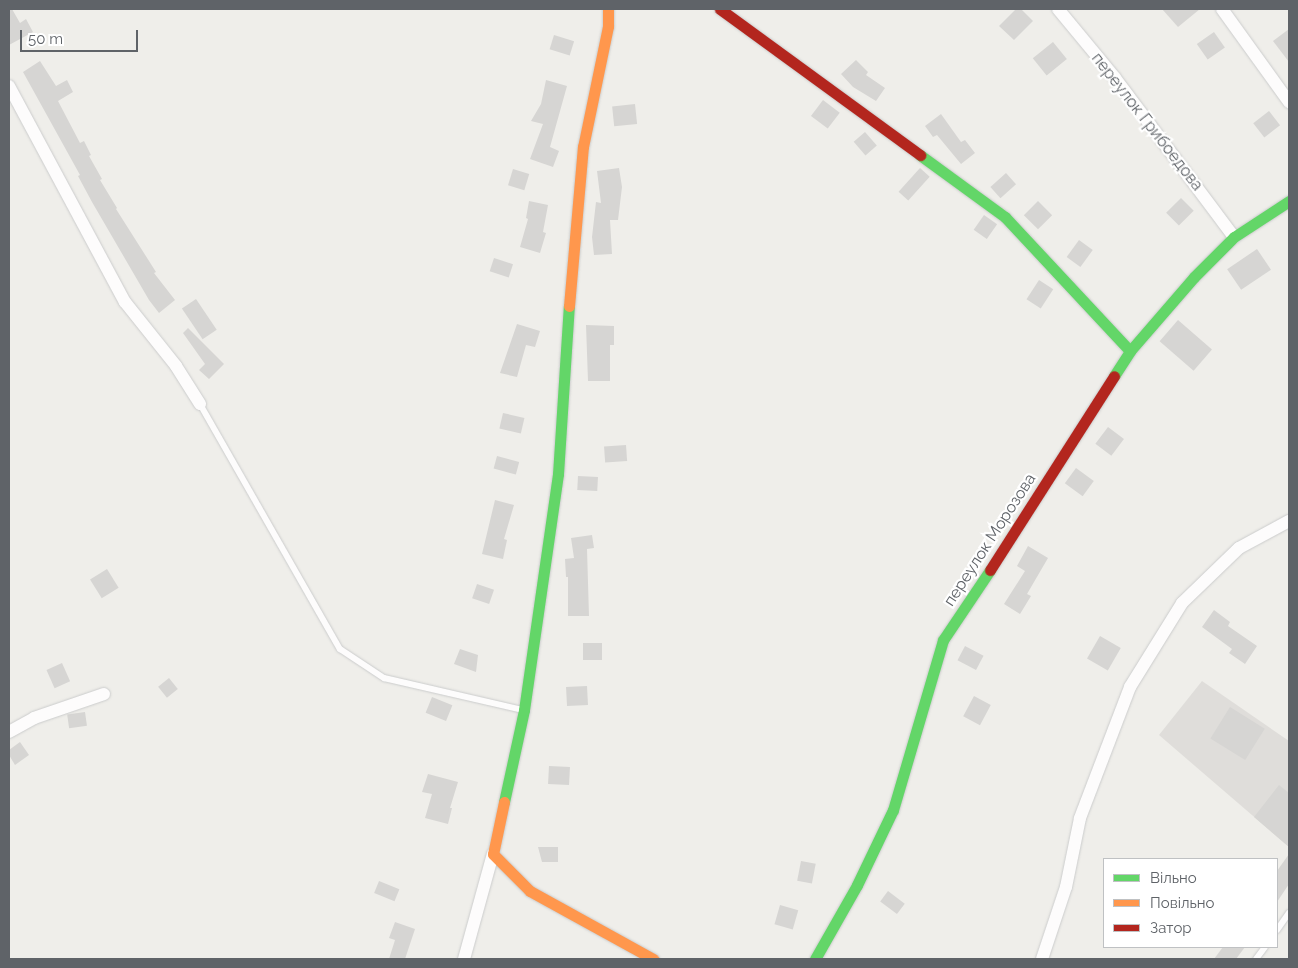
<!DOCTYPE html>
<meta charset="utf-8">
<style>
body{margin:0}
#map{position:relative;width:1298px;height:968px;overflow:hidden;background:#efeeea;font-family:Raleway,sans-serif}
div>[style]{position:absolute}
.industrial>*{inset:0;background:#dfddda}
.building>*{inset:0;background:#d6d5d3;transform-origin:0 0}
.roads{filter:drop-shadow(0 0 1px #cbcccc) drop-shadow(0 0 1px #cbcccc)}
.lane>*{height:6px;margin:-3px;padding:0 3px;transform-origin:3px;border-radius:3px;background:#fdfcfc}
.street>*{height:12px;margin:-6px;padding:0 6px;transform-origin:6px;border-radius:6px;background:#fdfcfc}
.fast>*{height:11px;margin:-5.5px;padding:0 5.5px;transform-origin:5.5px;border-radius:5.5px;background:#63d668}
.slow>*{height:11px;margin:-5.5px;padding:0 5.5px;transform-origin:5.5px;border-radius:5.5px;background:#ff974d}
.jam>*{height:11px;margin:-5.5px;padding:0 5.5px;transform-origin:5.5px;border-radius:5.5px;background:#b3261e}
span{translate:-50% -50%;white-space:nowrap;text-align:center;line-height:1.15;-webkit-text-stroke:4.5px #fff;paint-order:stroke}
.street-label{font-size:16px;color:#5f6368}
.frame{position:absolute;inset:0;border:10px solid #5f6368;pointer-events:none}
.legend{position:absolute;left:1103px;top:858px;width:175px;height:90px;box-sizing:border-box;background:#fff;border:1px solid #bfc1c3;margin:0;padding:6px 9px;list-style:none;font-size:15px;color:#5f6368}
.legend li{display:flex;align-items:center;gap:10px;height:25px}
.legend b{width:25px;border:1px solid #bfc1c3}
.scale{position:absolute;left:20px;top:30px;width:118px;height:22px;box-sizing:border-box;border:2px solid #5f6368;border-top:0;padding-left:6px;font-size:15px;line-height:18px;white-space:nowrap;color:#5f6368;-webkit-text-stroke:4px #fff;paint-order:stroke}
</style>
<div id="map">
<div class="industrial">
<div style="clip-path:polygon(1202px 681px,1289px 741px,1289px 847px,1159px 735px)"></div>
</div>
<div class="building">
<div style="clip-path:polygon(9px 9px,12px 9px,20px 23px,26px 19px,33px 32px,9px 45px)"></div>
<div style="clip-path:polygon(1016px 9px,1021px 9px,1033px 21px,1014px 40px,999px 26px)"></div>
<div style="clip-path:polygon(1162px 9px,1200px 9px,1178px 27px)"></div>
<div style="clip-path:polygon(1289px 29px,1289px 62px,1273px 41px)"></div>
<div style="left:1214px;top:32px;width:19px;height:21px;rotate:55deg"></div>
<div style="left:554px;top:35px;width:21px;height:15px;rotate:17deg"></div>
<div style="left:1053px;top:42px;width:22px;height:26px;rotate:51deg"></div>
<div style="clip-path:polygon(856px 60px,868px 72px,866px 75px,885px 88px,876px 101px,853px 87px,841px 74px)"></div>
<div style="clip-path:polygon(40px 61px,56px 86px,67px 80px,73px 92px,58px 101px,80px 143px,84px 141px,91px 155px,89px 156px,102px 179px,100px 180px,117px 208px,116px 209px,156px 272px,154px 273px,175px 300px,159px 313px,149px 300px,92px 202px,78px 176px,80px 175px,23px 72px)"></div>
<div style="clip-path:polygon(546px 80px,567px 86px,550px 147px,559px 151px,553px 167px,530px 159px,543px 124px,531px 121px,541px 104px)"></div>
<div style="left:823px;top:100px;width:21px;height:20px;rotate:37deg"></div>
<div style="left:635px;top:104px;width:20px;height:23px;rotate:84deg"></div>
<div style="left:1269px;top:111px;width:18px;height:20px;rotate:52deg"></div>
<div style="clip-path:polygon(941px 114px,961px 142px,965px 140px,975px 153px,961px 164px,937px 135px,933px 137px,925px 126px)"></div>
<div style="left:865px;top:132px;width:18px;height:15px;rotate:49deg"></div>
<div style="clip-path:polygon(619px 168px,622px 187px,618px 220px,610px 220px,612px 254px,594px 255px,592px 237px,596px 202px,601px 203px,597px 171px)"></div>
<div style="left:920px;top:168px;width:13px;height:32px;rotate:42deg"></div>
<div style="left:513px;top:169px;width:17px;height:17px;rotate:17deg"></div>
<div style="left:1006px;top:173px;width:15px;height:21px;rotate:48deg"></div>
<div style="left:1181px;top:198px;width:18px;height:21px;rotate:45deg"></div>
<div style="clip-path:polygon(529px 201px,548px 205px,543px 232px,546px 233px,540px 253px,520px 247px,528px 219px,526px 218px)"></div>
<div style="left:1038px;top:201px;width:20px;height:20px;rotate:45deg"></div>
<div style="left:984px;top:215px;width:16px;height:18px;rotate:35deg"></div>
<div style="left:1079px;top:240px;width:17px;height:21px;rotate:36deg"></div>
<div style="left:1257px;top:249px;width:25px;height:36px;rotate:56deg"></div>
<div style="left:494px;top:258px;width:20px;height:14px;rotate:18deg"></div>
<div style="left:1039px;top:280px;width:17px;height:23px;rotate:33deg"></div>
<div style="left:196px;top:299px;width:37px;height:17px;rotate:56deg"></div>
<div style="left:1178px;top:320px;width:45px;height:28px;rotate:41deg"></div>
<div style="clip-path:polygon(517px 324px,540px 331px,535px 347px,526px 345px,517px 377px,500px 373px)"></div>
<div style="clip-path:polygon(586px 325px,614px 326px,614px 345px,610px 345px,610px 381px,588px 381px)"></div>
<div style="clip-path:polygon(188px 328px,224px 364px,209px 379px,199px 370px,205px 364px,183px 333px)"></div>
<div style="left:503px;top:413px;width:22px;height:16px;rotate:13deg"></div>
<div style="left:1108px;top:427px;width:20px;height:21px;rotate:37deg"></div>
<div style="left:626px;top:445px;width:16px;height:22px;rotate:86deg"></div>
<div style="left:497px;top:456px;width:23px;height:13px;rotate:15deg"></div>
<div style="left:1076px;top:468px;width:22px;height:19px;rotate:36deg"></div>
<div style="left:578px;top:476px;width:20px;height:14px;rotate:3deg"></div>
<div style="clip-path:polygon(495px 500px,514px 505px,504px 539px,507px 540px,503px 559px,482px 554px)"></div>
<div style="clip-path:polygon(592px 535px,594px 548px,587px 549px,589px 616px,568px 616px,568px 577px,566px 577px,565px 559px,574px 558px,571px 538px)"></div>
<div style="clip-path:polygon(1028px 546px,1048px 558px,1027px 594px,1031px 596px,1020px 614px,1004px 604px,1025px 571px,1017px 566px)"></div>
<div style="left:107px;top:569px;width:22px;height:20px;rotate:58deg"></div>
<div style="left:477px;top:584px;width:18px;height:15px;rotate:19deg"></div>
<div style="clip-path:polygon(1214px 610px,1230px 622px,1228px 626px,1257px 646px,1245px 664px,1229px 653px,1232px 649px,1202px 627px)"></div>
<div style="left:1100px;top:636px;width:24px;height:26px;rotate:30deg"></div>
<div style="left:583px;top:643px;width:19px;height:17px"></div>
<div style="left:965px;top:646px;width:21px;height:16px;rotate:28deg"></div>
<div style="clip-path:polygon(460px 649px,478px 655px,476px 672px,454px 664px)"></div>
<div style="left:62px;top:663px;width:20px;height:17px;rotate:66deg"></div>
<div style="left:169px;top:678px;width:14px;height:14px;rotate:51deg"></div>
<div style="left:587px;top:686px;width:19px;height:21px;rotate:87deg"></div>
<div style="left:974px;top:696px;width:19px;height:23px;rotate:28deg"></div>
<div style="left:432px;top:697px;width:22px;height:17px;rotate:22deg"></div>
<div style="left:1230px;top:707px;width:41px;height:37px;rotate:32deg"></div>
<div style="left:85px;top:712px;width:14px;height:18px;rotate:82deg"></div>
<div style="clip-path:polygon(20px 742px,29px 755px,15px 765px,9px 755px,9px 750px)"></div>
<div style="left:549px;top:766px;width:21px;height:18px;rotate:3deg"></div>
<div style="clip-path:polygon(428px 774px,458px 782px,450px 808px,452px 808px,448px 824px,425px 818px,432px 794px,422px 792px)"></div>
<div style="clip-path:polygon(1279px 785px,1289px 793px,1289px 847px,1254px 817px)"></div>
<div style="clip-path:polygon(538px 847px,558px 847px,558px 862px,542px 862px)"></div>
<div style="clip-path:polygon(1289px 854px,1289px 884px,1277px 902px,1277px 871px)"></div>
<div style="left:801px;top:861px;width:15px;height:20px;rotate:11deg"></div>
<div style="left:379px;top:881px;width:22px;height:13px;rotate:22deg"></div>
<div style="left:888px;top:891px;width:21px;height:13px;rotate:37deg"></div>
<div style="left:780px;top:905px;width:19px;height:20px;rotate:16deg"></div>
<div style="clip-path:polygon(395px 922px,415px 929px,405px 959px,389px 959px,395px 940px,389px 938px)"></div>
<div style="clip-path:polygon(1223px 947px,1245px 947px,1236px 959px,1214px 959px)"></div>
</div>
<div class="roads">
<div class="lane">
<div style="left:200px;top:404px;width:282px;rotate:60.3deg"></div>
<div style="left:340px;top:649px;width:53px;rotate:33.4deg"></div>
<div style="left:384px;top:678px;width:143px;rotate:13deg"></div>
<div style="left:1277px;top:930px;width:21px;rotate:-55deg"></div>
<div style="left:1256px;top:959px;width:15px;rotate:-53deg"></div>
</div>
<div class="street">
<div style="left:1058px;top:9px;width:89px;rotate:50.4deg"></div>
<div style="left:1115px;top:78px;width:199px;rotate:53.2deg"></div>
<div style="left:1222px;top:9px;width:115px;rotate:54.2deg"></div>
<div style="left:9px;top:86px;width:245px;rotate:61.8deg"></div>
<div style="left:125px;top:302px;width:82px;rotate:51.4deg"></div>
<div style="left:176px;top:366px;width:45px;rotate:57.7deg"></div>
<div style="left:9px;top:732px;width:29px;rotate:-29deg"></div>
<div style="left:34px;top:718px;width:74px;rotate:-18.9deg"></div>
<div style="left:464px;top:959px;width:109px;rotate:-74.6deg"></div>
<div style="left:1042px;top:959px;width:76px;rotate:-71.6deg"></div>
<div style="left:1066px;top:887px;width:70px;rotate:-78.5deg"></div>
<div style="left:1080px;top:818px;width:140px;rotate:-69.1deg"></div>
<div style="left:1130px;top:687px;width:99px;rotate:-58.2deg"></div>
<div style="left:1182px;top:603px;width:79px;rotate:-44deg"></div>
<div style="left:1239px;top:548px;width:57px;rotate:-28.4deg"></div>
</div>
<div class="fast">
<div style="left:920px;top:155px;width:105px;rotate:36.1deg"></div>
<div style="left:1005px;top:217px;width:183px;rotate:47deg"></div>
<div style="left:1114px;top:376px;width:30px;rotate:-57deg"></div>
<div style="left:1130px;top:351px;width:98px;rotate:-49.1deg"></div>
<div style="left:1194px;top:277px;width:57px;rotate:-45deg"></div>
<div style="left:1234px;top:237px;width:66px;rotate:-33.2deg"></div>
<div style="left:504px;top:802px;width:94px;rotate:-77.7deg"></div>
<div style="left:524px;top:710px;width:238px;rotate:-81.8deg"></div>
<div style="left:558px;top:474px;width:168px;rotate:-86.3deg"></div>
<div style="left:815px;top:959px;width:85px;rotate:-60.4deg"></div>
<div style="left:857px;top:885px;width:83px;rotate:-64.4deg"></div>
<div style="left:893px;top:810px;width:177px;rotate:-73.6deg"></div>
<div style="left:943px;top:640px;width:84px;rotate:-56.1deg"></div>
</div>
<div class="slow">
<div style="left:569px;top:306px;width:160px;rotate:-85deg"></div>
<div style="left:583px;top:147px;width:124px;rotate:-78.3deg"></div>
<div style="left:608px;top:26px;width:17px;rotate:-90deg"></div>
<div style="left:504px;top:802px;width:53px;rotate:101.9deg"></div>
<div style="left:493px;top:854px;width:52px;rotate:45deg"></div>
<div style="left:530px;top:891px;width:141px;rotate:28.9deg"></div>
</div>
<div class="jam">
<div style="left:720px;top:9px;width:248px;rotate:36.1deg"></div>
<div style="left:990px;top:570px;width:230px;rotate:-57.4deg"></div>
</div>
</div>
<div class="street-label">
<span style="left:1147px;top:122px;rotate:52deg">переулок Грибоедова</span>
<span style="left:990px;top:540px;rotate:-57deg">переулок Морозова</span>
</div>
<div class="frame"></div>
<ul class="legend">
<li><b style="height:6px;background:#63d668"></b>Вільно</li>
<li><b style="height:6px;background:#ff974d"></b>Повільно</li>
<li><b style="height:6px;background:#b3261e"></b>Затор</li>
</ul>
<div class="scale">50 m</div>
</div>
